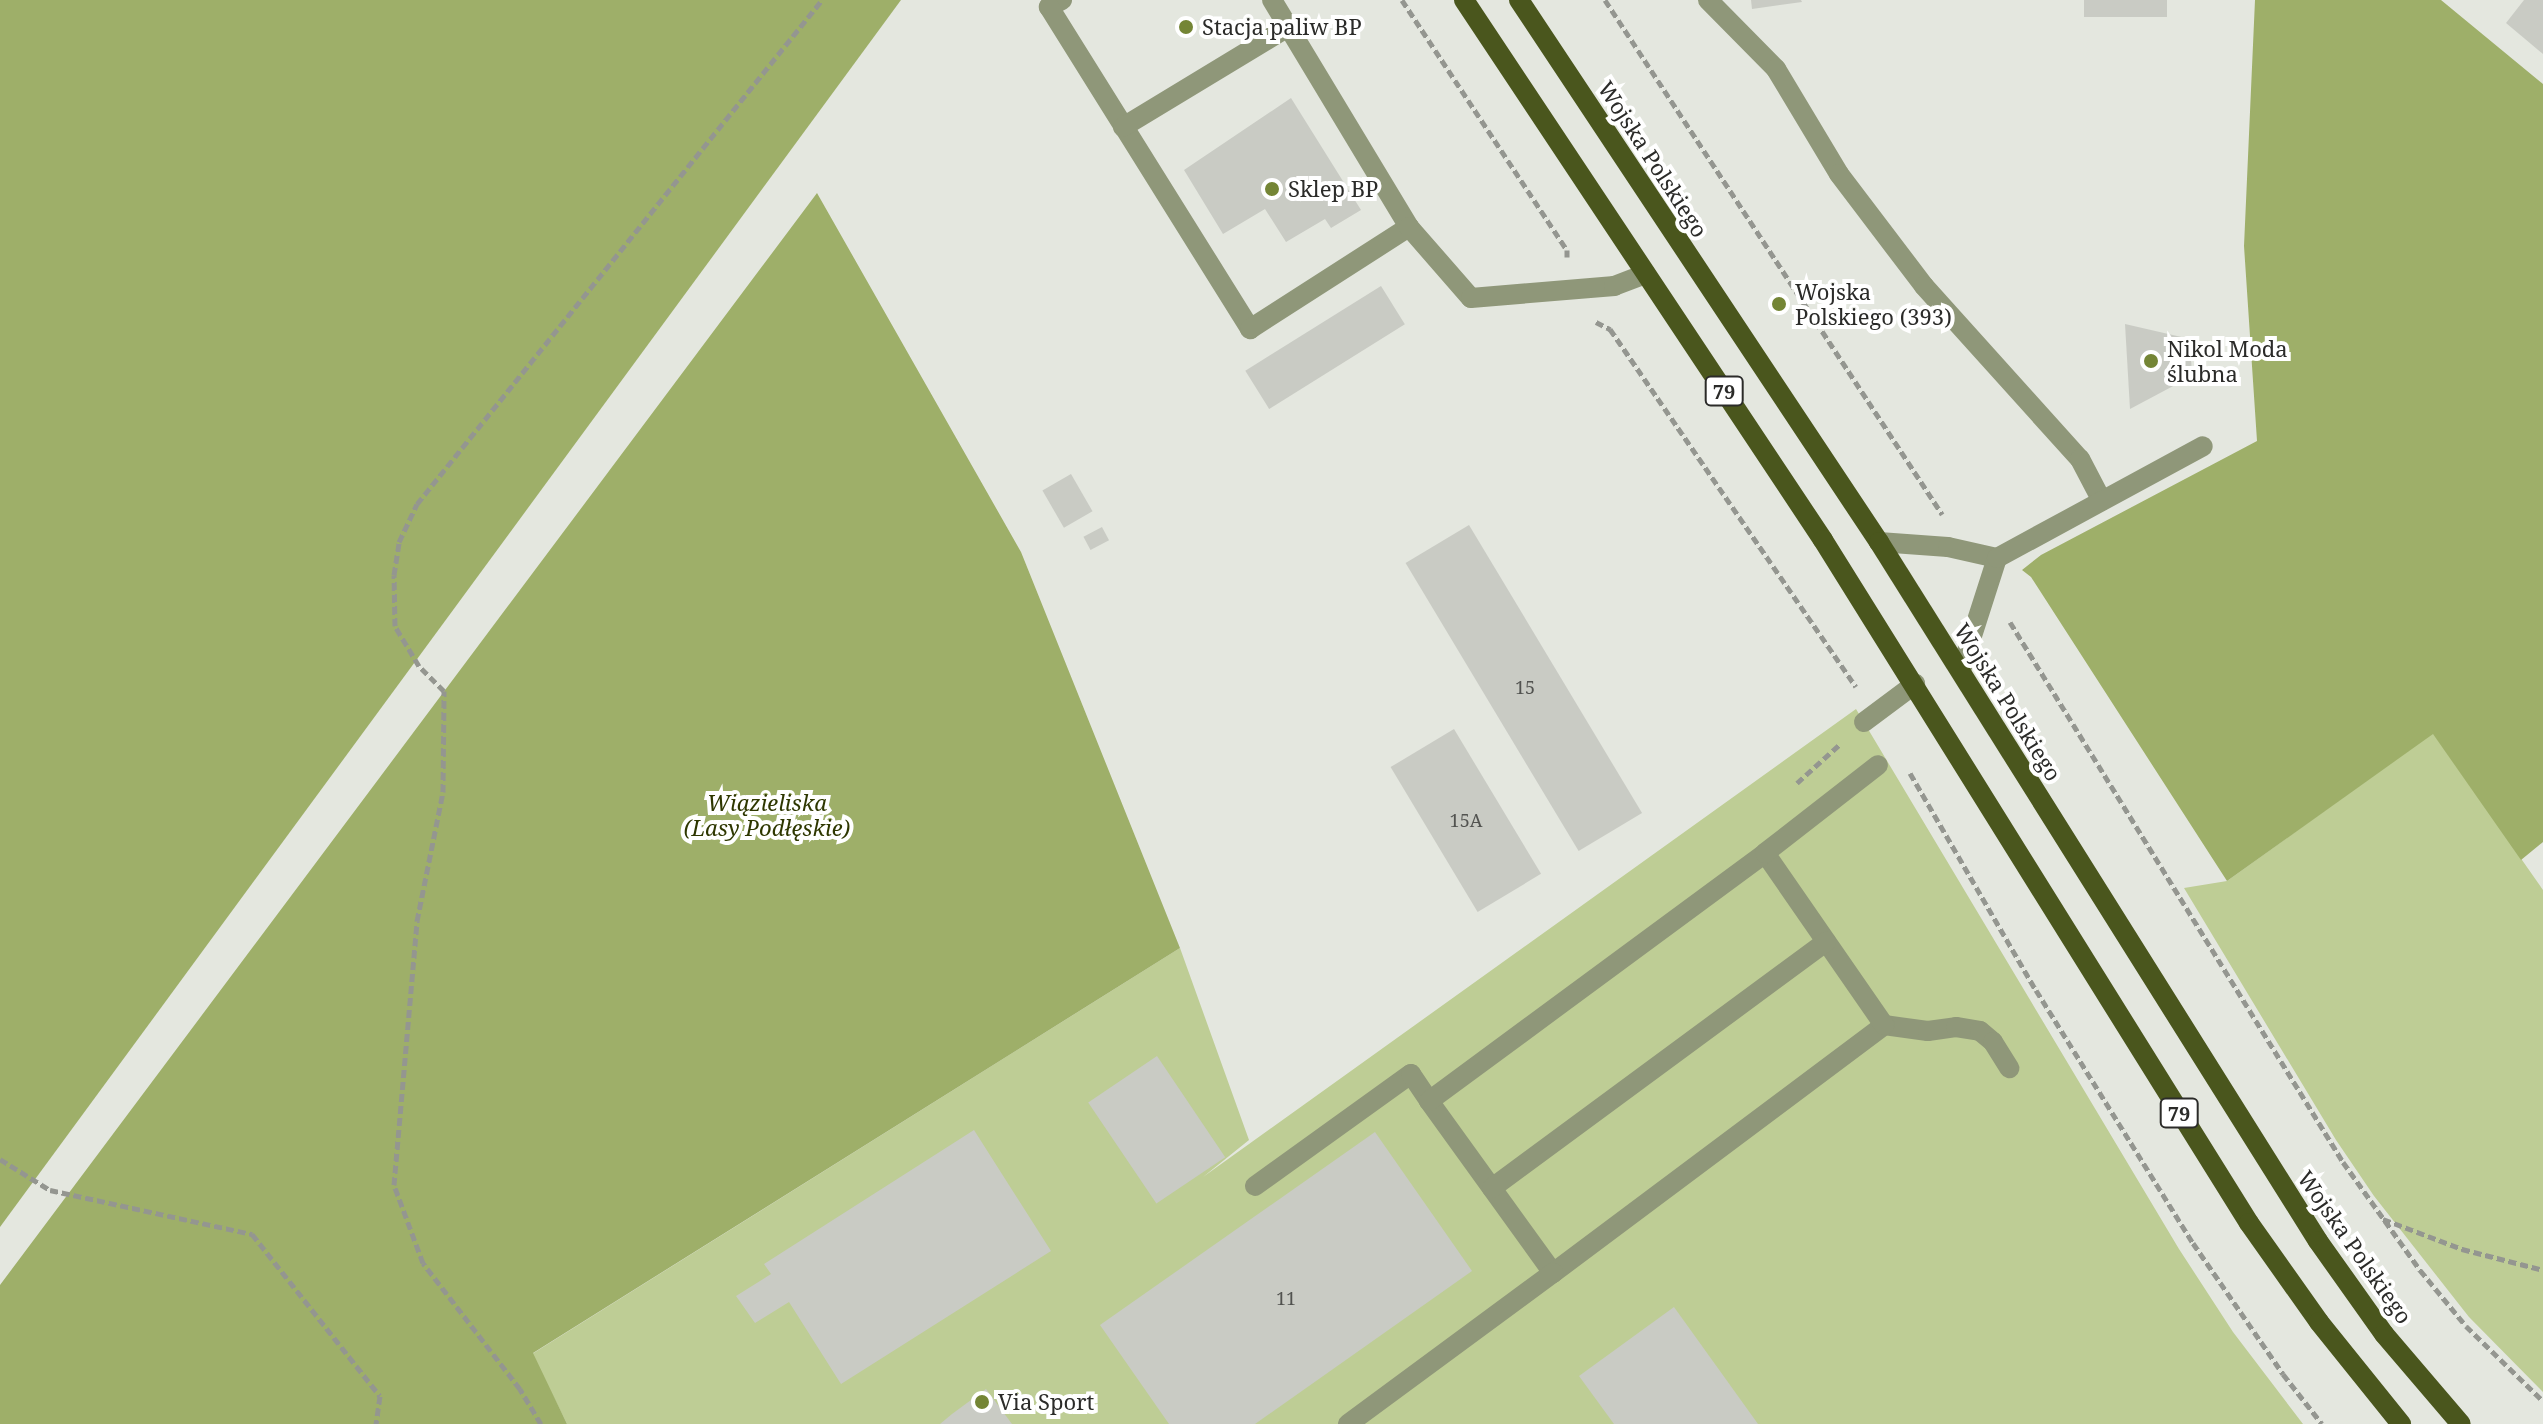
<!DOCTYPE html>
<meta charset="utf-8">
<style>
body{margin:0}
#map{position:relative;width:2543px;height:1424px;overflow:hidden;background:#e4e7df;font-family:"Noto Serif",serif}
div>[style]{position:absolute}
.green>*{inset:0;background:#becd95}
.forest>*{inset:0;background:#9eaf69}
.building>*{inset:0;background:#c9cbc4;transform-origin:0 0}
.path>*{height:5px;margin-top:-2.5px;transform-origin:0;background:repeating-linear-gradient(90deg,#949690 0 8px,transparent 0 12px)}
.minor>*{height:20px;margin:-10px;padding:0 10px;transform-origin:10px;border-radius:10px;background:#8f9779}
.major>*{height:20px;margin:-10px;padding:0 10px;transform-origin:10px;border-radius:10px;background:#4a561d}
.dots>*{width:22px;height:22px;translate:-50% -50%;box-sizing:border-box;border:4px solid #fff;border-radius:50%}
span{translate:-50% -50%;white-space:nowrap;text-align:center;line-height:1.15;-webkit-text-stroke:8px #fff;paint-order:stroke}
.number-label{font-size:18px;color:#525350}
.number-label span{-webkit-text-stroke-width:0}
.shield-label span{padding:2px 6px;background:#fff;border:2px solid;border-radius:6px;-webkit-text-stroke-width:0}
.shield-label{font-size:20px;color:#2b2b29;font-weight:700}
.poi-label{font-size:22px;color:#2b2b29}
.left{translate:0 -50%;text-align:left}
.street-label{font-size:22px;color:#2b2b29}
.park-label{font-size:22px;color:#2e3700;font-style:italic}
</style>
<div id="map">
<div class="green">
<div style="clip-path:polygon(1856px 709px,2179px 1249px,2233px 1332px,2303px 1424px,567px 1424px,532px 1354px,1180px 948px,1249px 1140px,1203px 1177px)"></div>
<div style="clip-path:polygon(2433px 733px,2543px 890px,2543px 1392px,2469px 1317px,2374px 1196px,2336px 1140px,2184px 888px,2227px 881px)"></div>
</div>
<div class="forest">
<div style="clip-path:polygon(0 0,901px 0,0 1227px)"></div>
<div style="clip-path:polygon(2255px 0,2441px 0,2543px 84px,2543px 842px,2521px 860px,2433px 734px,2227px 881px,2031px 577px,2022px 570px,2041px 555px,2257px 441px,2244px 246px)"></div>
<div style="clip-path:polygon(817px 193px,1021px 552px,1180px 948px,533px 1353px,567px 1424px,0 1424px,0 1285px)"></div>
</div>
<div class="building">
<div style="clip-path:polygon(1751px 0,1801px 0,1802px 2px,1752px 9px)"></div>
<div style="left:2084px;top:0;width:83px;height:17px"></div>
<div style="clip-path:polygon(2524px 0,2543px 0,2543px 54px,2506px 23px)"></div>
<div style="clip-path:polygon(1291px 98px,1361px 210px,1331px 228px,1325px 219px,1286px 242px,1265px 209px,1223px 234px,1184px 170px)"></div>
<div style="left:1381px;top:286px;width:45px;height:160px;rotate:58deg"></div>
<div style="clip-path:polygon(2125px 324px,2190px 339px,2192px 376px,2130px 409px)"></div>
<div style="left:1071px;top:474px;width:43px;height:33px;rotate:60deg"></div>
<div style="left:1469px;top:525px;width:336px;height:74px;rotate:59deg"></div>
<div style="left:1102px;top:527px;width:15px;height:21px;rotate:62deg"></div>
<div style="left:1454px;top:729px;width:169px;height:74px;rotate:59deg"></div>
<div style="left:1157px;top:1056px;width:122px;height:83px;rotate:56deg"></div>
<div style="clip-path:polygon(974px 1130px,1051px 1251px,841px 1384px,789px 1302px,755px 1323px,736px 1296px,771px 1274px,764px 1264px)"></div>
<div style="clip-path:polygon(1375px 1132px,1472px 1271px,1255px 1424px,1169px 1424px,1100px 1325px)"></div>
<div style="clip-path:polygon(1674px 1307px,1758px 1424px,1614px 1424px,1579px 1376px)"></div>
<div style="clip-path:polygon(986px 1389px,1012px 1424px,940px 1424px,952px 1414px)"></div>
</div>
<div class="path">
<div style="left:1402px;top:0;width:300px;rotate:56.6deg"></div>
<div style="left:1567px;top:250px;width:7px;rotate:90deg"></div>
<div style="left:1605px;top:0;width:615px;rotate:56.75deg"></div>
<div style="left:1596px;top:322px;width:16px;rotate:27deg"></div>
<div style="left:1610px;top:329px;width:434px;rotate:55.5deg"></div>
<div style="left:2010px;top:622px;width:634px;rotate:58.34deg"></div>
<div style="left:2343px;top:1162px;width:133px;rotate:54.5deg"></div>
<div style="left:2420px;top:1270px;width:72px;rotate:50.6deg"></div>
<div style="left:2466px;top:1326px;width:107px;rotate:44.2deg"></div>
<div style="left:1910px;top:773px;width:251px;rotate:59.9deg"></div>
<div style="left:2036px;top:990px;width:298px;rotate:58.2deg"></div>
<div style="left:2193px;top:1243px;width:159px;rotate:55.5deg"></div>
<div style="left:2283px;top:1374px;width:63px;rotate:52deg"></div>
<div style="left:1797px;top:783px;width:58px;rotate:-42.2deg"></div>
<div style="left:0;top:1159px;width:59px;rotate:31.8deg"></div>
<div style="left:50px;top:1190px;width:207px;rotate:12.3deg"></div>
<div style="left:252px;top:1234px;width:206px;rotate:51.7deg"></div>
<div style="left:380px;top:1396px;width:28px;rotate:98deg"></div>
<div style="left:2383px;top:1219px;width:85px;rotate:20.8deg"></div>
<div style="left:2462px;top:1249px;width:84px;rotate:14.5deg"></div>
<div style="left:541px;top:1424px;width:41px;rotate:-121deg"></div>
<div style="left:520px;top:1389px;width:159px;rotate:-127.6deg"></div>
<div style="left:423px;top:1263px;width:83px;rotate:-110.4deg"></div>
<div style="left:394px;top:1185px;width:265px;rotate:-85deg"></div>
<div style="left:417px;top:921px;width:132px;rotate:-78.6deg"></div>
<div style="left:443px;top:792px;width:101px;rotate:-89.4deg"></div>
<div style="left:444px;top:691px;width:35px;rotate:-135deg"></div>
<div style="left:419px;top:666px;width:47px;rotate:-121deg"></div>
<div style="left:395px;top:626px;width:51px;rotate:-91.1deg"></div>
<div style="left:394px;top:575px;width:33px;rotate:-81deg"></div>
<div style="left:399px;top:542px;width:42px;rotate:-64.7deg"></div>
<div style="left:417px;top:504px;width:647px;rotate:-51.22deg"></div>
</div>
<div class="minor">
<div style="left:1062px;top:0;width:15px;rotate:152deg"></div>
<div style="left:1049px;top:7px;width:380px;rotate:58deg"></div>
<div style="left:1250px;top:329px;width:189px;rotate:-32.7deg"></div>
<div style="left:1409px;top:227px;width:265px;rotate:-121.1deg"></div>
<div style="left:1708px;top:0;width:97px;rotate:45.4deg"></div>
<div style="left:1776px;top:69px;width:122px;rotate:59deg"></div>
<div style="left:1839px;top:174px;width:141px;rotate:52.8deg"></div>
<div style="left:1924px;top:286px;width:233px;rotate:48deg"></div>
<div style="left:2080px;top:459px;width:47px;rotate:62.4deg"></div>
<div style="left:1123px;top:127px;width:193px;rotate:-31.2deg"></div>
<div style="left:1409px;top:227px;width:94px;rotate:48.9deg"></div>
<div style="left:1471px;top:298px;width:144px;rotate:-4.8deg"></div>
<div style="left:1614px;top:286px;width:34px;rotate:-21deg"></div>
<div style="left:1879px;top:542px;width:69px;rotate:4.1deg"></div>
<div style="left:1948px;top:547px;width:50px;rotate:12.7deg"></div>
<div style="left:1997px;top:558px;width:118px;rotate:107.8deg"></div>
<div style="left:1997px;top:558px;width:234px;rotate:-28.5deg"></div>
<div style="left:1864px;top:722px;width:64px;rotate:-36.7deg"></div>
<div style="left:1884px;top:1025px;width:44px;rotate:7.8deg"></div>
<div style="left:1928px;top:1031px;width:28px;rotate:-8deg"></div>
<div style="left:1956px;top:1027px;width:24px;rotate:9deg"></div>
<div style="left:1980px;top:1031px;width:17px;rotate:40deg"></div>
<div style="left:1993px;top:1042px;width:31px;rotate:58deg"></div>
<div style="left:1429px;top:1101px;width:212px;rotate:54.2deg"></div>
<div style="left:1553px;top:1273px;width:414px;rotate:-36.8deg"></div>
<div style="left:1884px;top:1025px;width:209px;rotate:-124.7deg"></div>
<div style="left:1255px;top:1186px;width:192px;rotate:-35.7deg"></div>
<div style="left:1411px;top:1074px;width:32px;rotate:56deg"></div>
<div style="left:1429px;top:1101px;width:418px;rotate:-36.4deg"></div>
<div style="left:1765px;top:853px;width:143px;rotate:-37.9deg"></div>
<div style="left:1492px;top:1188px;width:415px;rotate:-36.4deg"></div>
<div style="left:1348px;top:1424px;width:255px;rotate:-36.4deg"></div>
</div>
<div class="major">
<div style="left:1464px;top:0;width:648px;rotate:56.38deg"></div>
<div style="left:1823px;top:540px;width:805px;rotate:58.05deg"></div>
<div style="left:2249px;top:1223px;width:121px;rotate:54.7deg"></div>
<div style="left:2319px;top:1322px;width:131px;rotate:51.2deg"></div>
<div style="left:1519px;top:0;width:651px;rotate:56.41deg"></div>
<div style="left:1879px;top:542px;width:825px;rotate:57.87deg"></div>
<div style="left:2318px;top:1241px;width:114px;rotate:54.6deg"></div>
<div style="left:2384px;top:1334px;width:118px;rotate:49.5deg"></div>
</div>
<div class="dots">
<div style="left:1186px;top:27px;background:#748535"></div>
<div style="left:1272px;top:189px;background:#748535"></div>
<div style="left:1779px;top:304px;background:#748535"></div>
<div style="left:2151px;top:361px;background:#748535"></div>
<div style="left:982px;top:1402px;background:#748535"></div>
</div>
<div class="number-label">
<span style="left:1525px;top:687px">15</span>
<span style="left:1466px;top:820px">15A</span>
<span style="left:1286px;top:1298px">11</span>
</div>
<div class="shield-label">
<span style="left:1724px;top:391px">79</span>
<span style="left:2179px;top:1113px">79</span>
</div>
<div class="poi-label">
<span class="left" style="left:1202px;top:27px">Stacja paliw BP</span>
<span class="left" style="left:1288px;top:189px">Sklep BP</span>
<span class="left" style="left:1795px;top:304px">Wojska<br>Polskiego (393)</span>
<span class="left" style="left:2167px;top:361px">Nikol Moda<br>ślubna</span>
<span class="left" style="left:998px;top:1402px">Via Sport</span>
</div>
<div class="street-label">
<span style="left:1653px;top:159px;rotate:57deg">Wojska Polskiego</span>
<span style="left:2008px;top:702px;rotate:58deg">Wojska Polskiego</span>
<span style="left:2355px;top:1247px;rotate:55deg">Wojska Polskiego</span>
</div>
<div class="park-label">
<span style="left:767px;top:815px">Wiązieliska<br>(Lasy Podłęskie)</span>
</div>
</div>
